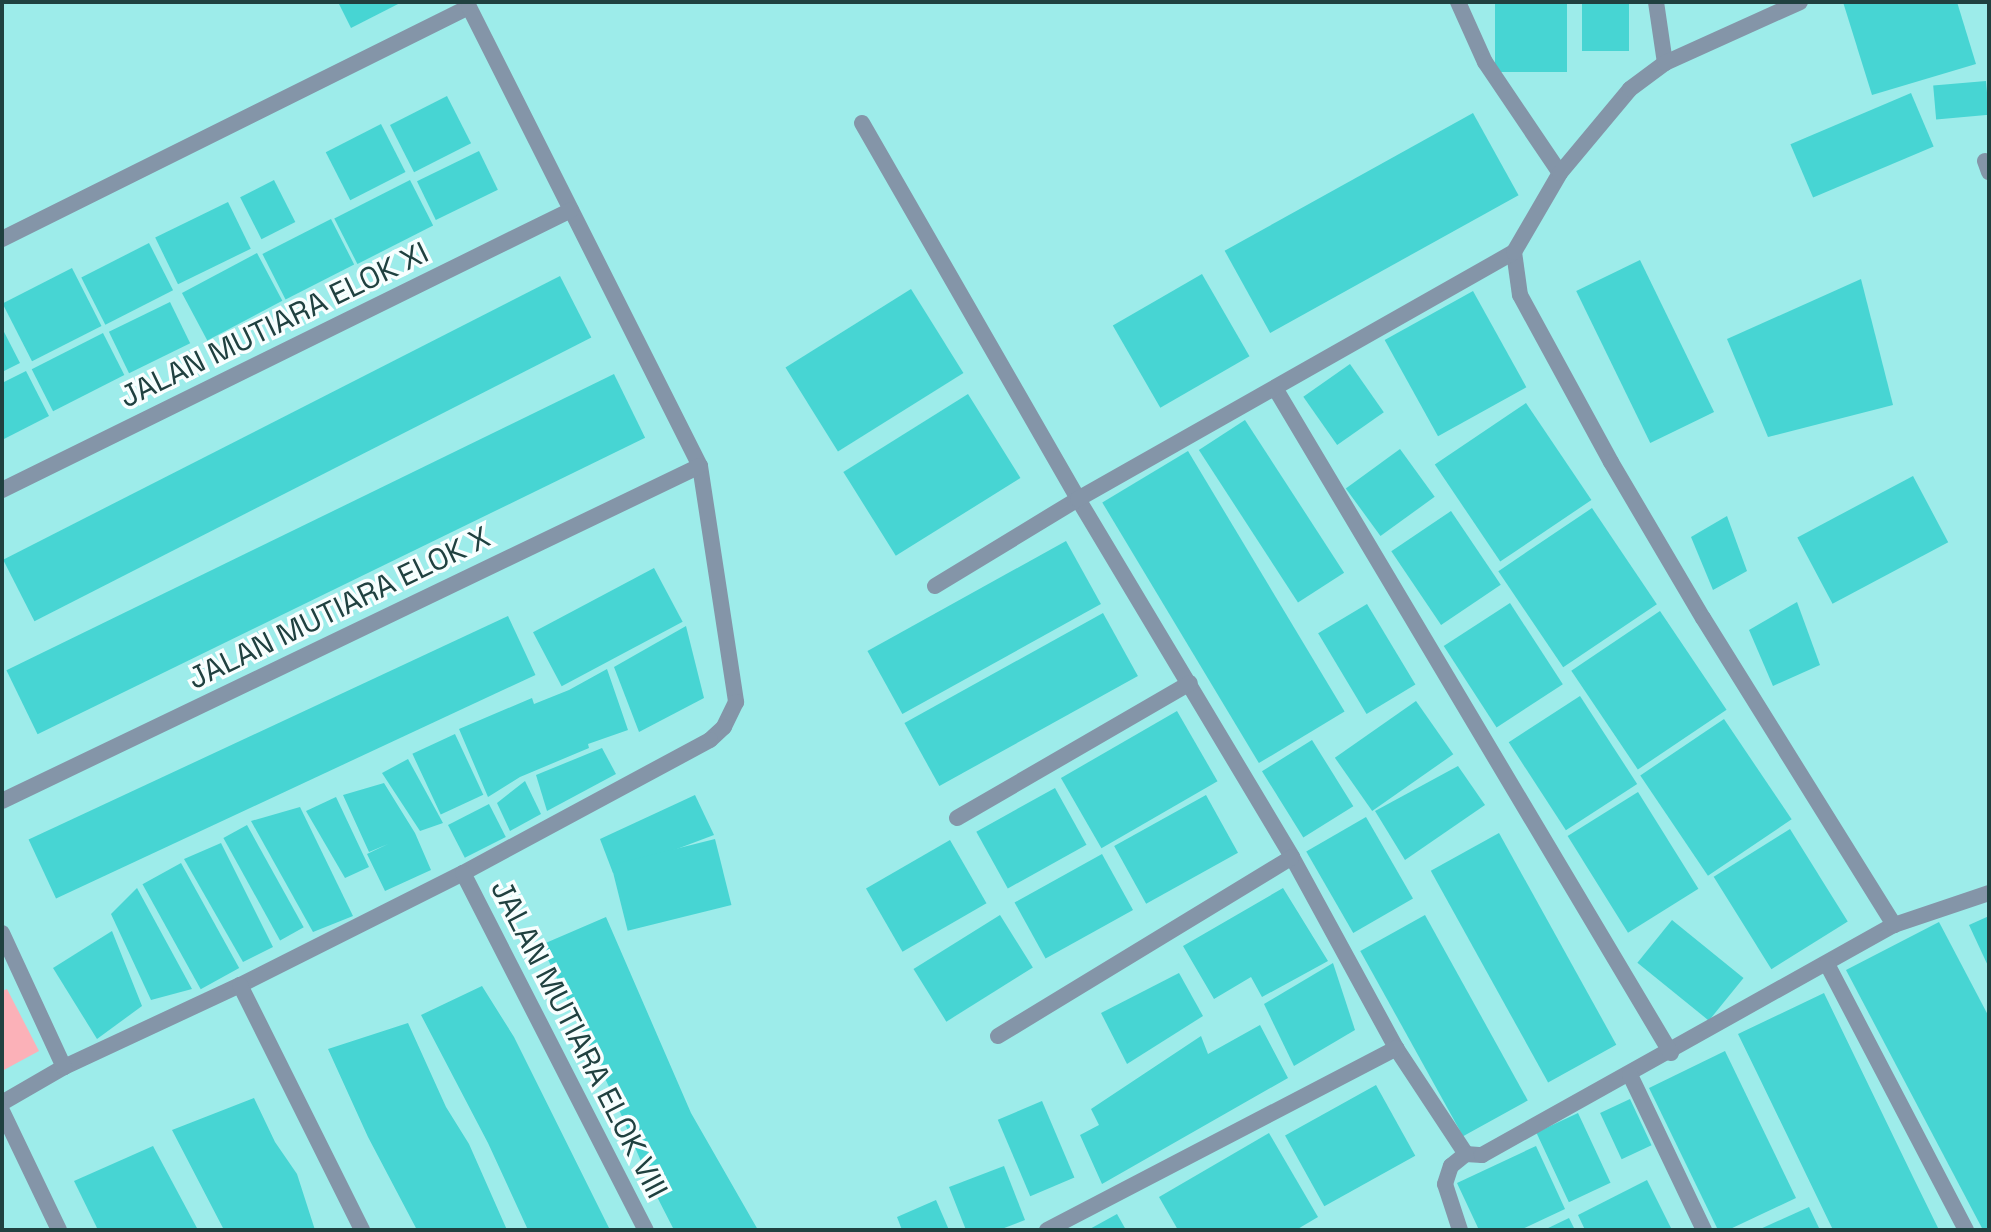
<!DOCTYPE html>
<style>
body{margin:0}
#map{position:relative;width:1991px;height:1232px;overflow:hidden;background:#9decea;font-family:"Space Grotesk",sans-serif}
div>[style]{position:absolute}
.green>*{inset:0;background:#fbb1b8}
.building>*{inset:0;background:#47d5d3;transform-origin:0 0}
.minor>*{height:16px;margin:-8px;padding:0 8px;transform-origin:8px;border-radius:8px;background:#8495a8}
span{translate:-50% -50%;white-space:nowrap;text-align:center;line-height:1.15;-webkit-text-stroke:7px #f7fefe;paint-order:stroke}
.street-label{font-size:30px;color:#204140}
.frame{position:absolute;inset:0;border:4px solid #204140;pointer-events:none}
</style>
<div id="map">
<div class="green">
<div style="clip-path:polygon(7px 989px,39px 1051px,2px 1071px,2px 991px)"></div>
</div>
<div class="building">
<div style="clip-path:polygon(338px 2px,402px 2px,351px 28px)"></div>
<div style="left:1495px;top:2px;width:72px;height:70px"></div>
<div style="left:1582px;top:2px;width:47px;height:49px"></div>
<div style="clip-path:polygon(1843px 2px,1957px 2px,1976px 64px,1872px 95px)"></div>
<div style="left:1986px;top:81px;width:34px;height:53px;rotate:85deg"></div>
<div style="left:1911px;top:93px;width:58px;height:131px;rotate:67deg"></div>
<div style="left:447px;top:96px;width:53px;height:64px;rotate:63deg"></div>
<div style="left:1473px;top:113px;width:94px;height:284px;rotate:61deg"></div>
<div style="left:381px;top:124px;width:54px;height:62px;rotate:63deg"></div>
<div style="left:479px;top:151px;width:43px;height:69px;rotate:64deg"></div>
<div style="left:274px;top:180px;width:47px;height:38px;rotate:63deg"></div>
<div style="left:410px;top:180px;width:51px;height:85px;rotate:63deg"></div>
<div style="left:228px;top:202px;width:52px;height:81px;rotate:64deg"></div>
<div style="left:331px;top:219px;width:51px;height:77px;rotate:63deg"></div>
<div style="left:149px;top:243px;width:53px;height:76px;rotate:63deg"></div>
<div style="left:257px;top:253px;width:54px;height:85px;rotate:62deg"></div>
<div style="left:1640px;top:260px;width:169px;height:71px;rotate:64deg"></div>
<div style="left:72px;top:268px;width:65px;height:78px;rotate:63deg"></div>
<div style="left:1202px;top:274px;width:95px;height:103px;rotate:60deg"></div>
<div style="left:560px;top:276px;width:69px;height:625px;rotate:63deg"></div>
<div style="clip-path:polygon(1861px 279px,1893px 405px,1768px 437px,1727px 339px)"></div>
<div style="left:911px;top:289px;width:99px;height:148px;rotate:58deg"></div>
<div style="left:1473px;top:291px;width:110px;height:101px;rotate:61deg"></div>
<div style="left:170px;top:302px;width:46px;height:68px;rotate:64deg"></div>
<div style="clip-path:polygon(2px 328px,20px 363px,2px 372px)"></div>
<div style="left:103px;top:333px;width:47px;height:80px;rotate:63deg"></div>
<div style="left:1350px;top:364px;width:59px;height:57px;rotate:55deg"></div>
<div style="clip-path:polygon(26px 371px,49px 416px,2px 440px,2px 383px)"></div>
<div style="left:614px;top:374px;width:71px;height:676px;rotate:64deg"></div>
<div style="left:968px;top:394px;width:99px;height:147px;rotate:58deg"></div>
<div style="left:1526px;top:403px;width:117px;height:110px;rotate:56deg"></div>
<div style="left:1245px;top:420px;width:182px;height:55px;rotate:57deg"></div>
<div style="left:1400px;top:449px;width:59px;height:67px;rotate:54deg"></div>
<div style="left:1188px;top:451px;width:304px;height:100px;rotate:59deg"></div>
<div style="left:1913px;top:476px;width:75px;height:131px;rotate:62deg"></div>
<div style="left:1592px;top:508px;width:116px;height:113px;rotate:56deg"></div>
<div style="left:1451px;top:511px;width:89px;height:72px;rotate:56deg"></div>
<div style="clip-path:polygon(1727px 516px,1747px 571px,1713px 590px,1691px 537px)"></div>
<div style="left:1066px;top:541px;width:72px;height:227px;rotate:61deg"></div>
<div style="left:654px;top:568px;width:61px;height:137px;rotate:62deg"></div>
<div style="clip-path:polygon(1797px 602px,1820px 665px,1773px 686px,1749px 630px)"></div>
<div style="left:1510px;top:603px;width:97px;height:79px;rotate:57deg"></div>
<div style="left:1367px;top:604px;width:94px;height:57px;rotate:59deg"></div>
<div style="left:1660px;top:611px;width:119px;height:107px;rotate:56deg"></div>
<div style="left:1103px;top:613px;width:72px;height:227px;rotate:61deg"></div>
<div style="left:508px;top:616px;width:65px;height:529px;rotate:65deg"></div>
<div style="clip-path:polygon(686px 626px,704px 698px,639px 732px,614px 667px)"></div>
<div style="clip-path:polygon(607px 669px,628px 730px,588px 744px,589px 748px,520px 777px,488px 797px,459px 729px,532px 698px,534px 704px,569px 690px)"></div>
<div style="left:1580px;top:696px;width:105px;height:85px;rotate:57deg"></div>
<div style="left:1416px;top:701px;width:65px;height:99px;rotate:55deg"></div>
<div style="left:1177px;top:711px;width:81px;height:134px;rotate:60deg"></div>
<div style="left:1724px;top:719px;width:121px;height:101px;rotate:56deg"></div>
<div style="left:455px;top:734px;width:67px;height:47px;rotate:65deg"></div>
<div style="left:1312px;top:740px;width:78px;height:59px;rotate:58deg"></div>
<div style="clip-path:polygon(602px 748px,616px 774px,547px 811px,536px 775px)"></div>
<div style="clip-path:polygon(408px 759px,443px 823px,420px 831px,382px 773px)"></div>
<div style="clip-path:polygon(1458px 766px,1485px 805px,1405px 860px,1375px 811px)"></div>
<div style="clip-path:polygon(525px 781px,541px 814px,510px 831px,497px 803px)"></div>
<div style="clip-path:polygon(384px 783px,415px 833px,431px 870px,385px 891px,367px 854px,388px 844px,369px 852px,343px 795px)"></div>
<div style="left:1055px;top:788px;width:65px;height:90px;rotate:61deg"></div>
<div style="left:1638px;top:792px;width:114px;height:83px;rotate:58deg"></div>
<div style="clip-path:polygon(695px 795px,714px 835px,613px 873px,600px 839px)"></div>
<div style="left:1206px;top:795px;width:66px;height:105px;rotate:61deg"></div>
<div style="clip-path:polygon(336px 797px,369px 867px,345px 878px,306px 811px)"></div>
<div style="left:489px;top:804px;width:37px;height:46px;rotate:63deg"></div>
<div style="clip-path:polygon(300px 807px,353px 916px,313px 932px,251px 821px)"></div>
<div style="left:1366px;top:817px;width:94px;height:69px;rotate:60deg"></div>
<div style="left:247px;top:825px;width:117px;height:27px;rotate:61deg"></div>
<div style="left:1790px;top:829px;width:109px;height:90px;rotate:58deg"></div>
<div style="left:1499px;top:833px;width:242px;height:78px;rotate:61deg"></div>
<div style="left:715px;top:839px;width:68px;height:107px;rotate:76deg"></div>
<div style="left:950px;top:840px;width:73px;height:97px;rotate:60deg"></div>
<div style="clip-path:polygon(221px 843px,273px 947px,243px 962px,184px 859px)"></div>
<div style="left:1102px;top:854px;width:64px;height:100px;rotate:61deg"></div>
<div style="left:181px;top:863px;width:120px;height:44px;rotate:61deg"></div>
<div style="clip-path:polygon(137px 888px,192px 989px,151px 1000px,111px 914px)"></div>
<div style="clip-path:polygon(1283px 888px,1328px 961px,1262px 997px,1251px 977px,1214px 999px,1183px 946px)"></div>
<div style="left:1000px;top:915px;width:62px;height:102px;rotate:58deg"></div>
<div style="left:1425px;top:915px;width:212px;height:74px;rotate:61deg"></div>
<div style="clip-path:polygon(1989px 916px,1989px 968px,1969px 925px)"></div>
<div style="clip-path:polygon(606px 917px,691px 1113px,758px 1230px,674px 1230px,651px 1185px,612px 1093px,541px 945px)"></div>
<div style="left:1672px;top:920px;width:92px;height:55px;rotate:39deg"></div>
<div style="clip-path:polygon(1939px 922px,1989px 1017px,1989px 1230px,1983px 1230px,1846px 970px)"></div>
<div style="clip-path:polygon(112px 931px,142px 1006px,97px 1039px,53px 968px)"></div>
<div style="clip-path:polygon(1333px 963px,1355px 1030px,1294px 1066px,1264px 1004px)"></div>
<div style="clip-path:polygon(1179px 973px,1203px 1016px,1127px 1064px,1101px 1013px)"></div>
<div style="clip-path:polygon(482px 986px,514px 1037px,610px 1230px,528px 1230px,488px 1143px,421px 1015px)"></div>
<div style="clip-path:polygon(1824px 993px,1913px 1177px,1939px 1230px,1833px 1230px,1758px 1075px,1738px 1034px)"></div>
<div style="clip-path:polygon(408px 1023px,446px 1107px,469px 1144px,507px 1230px,417px 1230px,368px 1137px,328px 1049px)"></div>
<div style="clip-path:polygon(1260px 1025px,1288px 1078px,1102px 1184px,1080px 1135px,1099px 1125px,1091px 1109px,1201px 1036px,1208px 1054px)"></div>
<div style="clip-path:polygon(1725px 1051px,1796px 1198px,1728px 1230px,1718px 1230px,1649px 1088px)"></div>
<div style="left:1376px;top:1085px;width:81px;height:104px;rotate:61deg"></div>
<div style="clip-path:polygon(254px 1098px,275px 1142px,297px 1174px,315px 1230px,224px 1230px,172px 1130px)"></div>
<div style="left:1630px;top:1099px;width:51px;height:33px;rotate:65deg"></div>
<div style="left:1042px;top:1101px;width:83px;height:48px;rotate:67deg"></div>
<div style="left:1578px;top:1113px;width:77px;height:46px;rotate:65deg"></div>
<div style="clip-path:polygon(1269px 1133px,1318px 1217px,1296px 1230px,1178px 1230px,1159px 1197px)"></div>
<div style="clip-path:polygon(153px 1146px,198px 1230px,98px 1230px,74px 1181px)"></div>
<div style="clip-path:polygon(1536px 1146px,1565px 1209px,1520px 1230px,1479px 1230px,1457px 1183px)"></div>
<div style="clip-path:polygon(1004px 1166px,1025px 1220px,999px 1230px,966px 1230px,949px 1187px)"></div>
<div style="clip-path:polygon(1647px 1180px,1672px 1230px,1585px 1230px,1578px 1215px)"></div>
<div style="clip-path:polygon(936px 1200px,949px 1230px,902px 1230px,897px 1217px)"></div>
<div style="clip-path:polygon(1809px 1207px,1820px 1230px,1758px 1230px)"></div>
<div style="clip-path:polygon(1117px 1214px,1126px 1230px,1088px 1230px)"></div>
<div style="clip-path:polygon(1569px 1218px,1575px 1230px,1544px 1230px)"></div>
</div>
<div class="minor">
<div style="left:1458px;top:2px;width:66px;rotate:65.8deg"></div>
<div style="left:1485px;top:62px;width:134px;rotate:56deg"></div>
<div style="left:1656px;top:2px;width:62px;rotate:81.6deg"></div>
<div style="left:862px;top:123px;width:434px;rotate:60.1deg"></div>
<div style="left:1078px;top:499px;width:417px;rotate:59.1deg"></div>
<div style="left:1292px;top:857px;width:217px;rotate:61.4deg"></div>
<div style="left:1396px;top:1048px;width:127px;rotate:56.6deg"></div>
<div style="left:1466px;top:1154px;width:16px;rotate:4deg"></div>
<div style="left:1482px;top:1155px;width:472px;rotate:-29.2deg"></div>
<div style="left:1894px;top:925px;width:100px;rotate:-18.6deg"></div>
<div style="left:1985px;top:161px;width:12px;rotate:70deg"></div>
<div style="left:2px;top:239px;width:521px;rotate:-26.42deg"></div>
<div style="left:469px;top:7px;width:514px;rotate:63.29deg"></div>
<div style="left:700px;top:466px;width:239px;rotate:81.3deg"></div>
<div style="left:736px;top:702px;width:28px;rotate:116deg"></div>
<div style="left:724px;top:727px;width:19px;rotate:137deg"></div>
<div style="left:710px;top:740px;width:281px;rotate:151.7deg"></div>
<div style="left:463px;top:873px;width:250px;rotate:153.3deg"></div>
<div style="left:240px;top:985px;width:194px;rotate:155deg"></div>
<div style="left:64px;top:1067px;width:72px;rotate:149.9deg"></div>
<div style="left:1514px;top:252px;width:43px;rotate:82.1deg"></div>
<div style="left:1520px;top:295px;width:190px;rotate:61.4deg"></div>
<div style="left:1611px;top:462px;width:181px;rotate:59.5deg"></div>
<div style="left:1703px;top:618px;width:362px;rotate:58.1deg"></div>
<div style="left:1275px;top:388px;width:774px;rotate:59.23deg"></div>
<div style="left:2px;top:490px;width:634px;rotate:-26.2deg"></div>
<div style="left:935px;top:586px;width:167px;rotate:-31.3deg"></div>
<div style="left:1078px;top:499px;width:501px;rotate:-29.53deg"></div>
<div style="left:1514px;top:252px;width:91px;rotate:-59.8deg"></div>
<div style="left:1560px;top:173px;width:109px;rotate:-50.2deg"></div>
<div style="left:1630px;top:89px;width:44px;rotate:-36.6deg"></div>
<div style="left:1665px;top:63px;width:148px;rotate:-24.3deg"></div>
<div style="left:2px;top:801px;width:774px;rotate:-25.64deg"></div>
<div style="left:957px;top:818px;width:269px;rotate:-30.1deg"></div>
<div style="left:463px;top:873px;width:401px;rotate:62.9deg"></div>
<div style="left:2px;top:933px;width:148px;rotate:65.2deg"></div>
<div style="left:1827px;top:964px;width:300px;rotate:62.4deg"></div>
<div style="left:240px;top:985px;width:274px;rotate:63.5deg"></div>
<div style="left:998px;top:1036px;width:344px;rotate:-31.3deg"></div>
<div style="left:1630px;top:1075px;width:172px;rotate:64.5deg"></div>
<div style="left:2px;top:1111px;width:132px;rotate:64.4deg"></div>
<div style="left:1047px;top:1230px;width:394px;rotate:-27.5deg"></div>
<div style="left:1460px;top:1230px;width:48px;rotate:-108.1deg"></div>
<div style="left:1445px;top:1184px;width:19px;rotate:-72deg"></div>
<div style="left:1451px;top:1166px;width:19px;rotate:-39deg"></div>
</div>
<div class="street-label">
<span style="left:274px;top:325px;rotate:-26deg">JALAN MUTIARA ELOK XI</span>
<span style="left:339px;top:608px;rotate:-26deg">JALAN MUTIARA ELOK X</span>
<span style="left:579px;top:1039px;rotate:63deg">JALAN MUTIARA ELOK VIII</span>
</div>
<div class="frame"></div>
</div>
